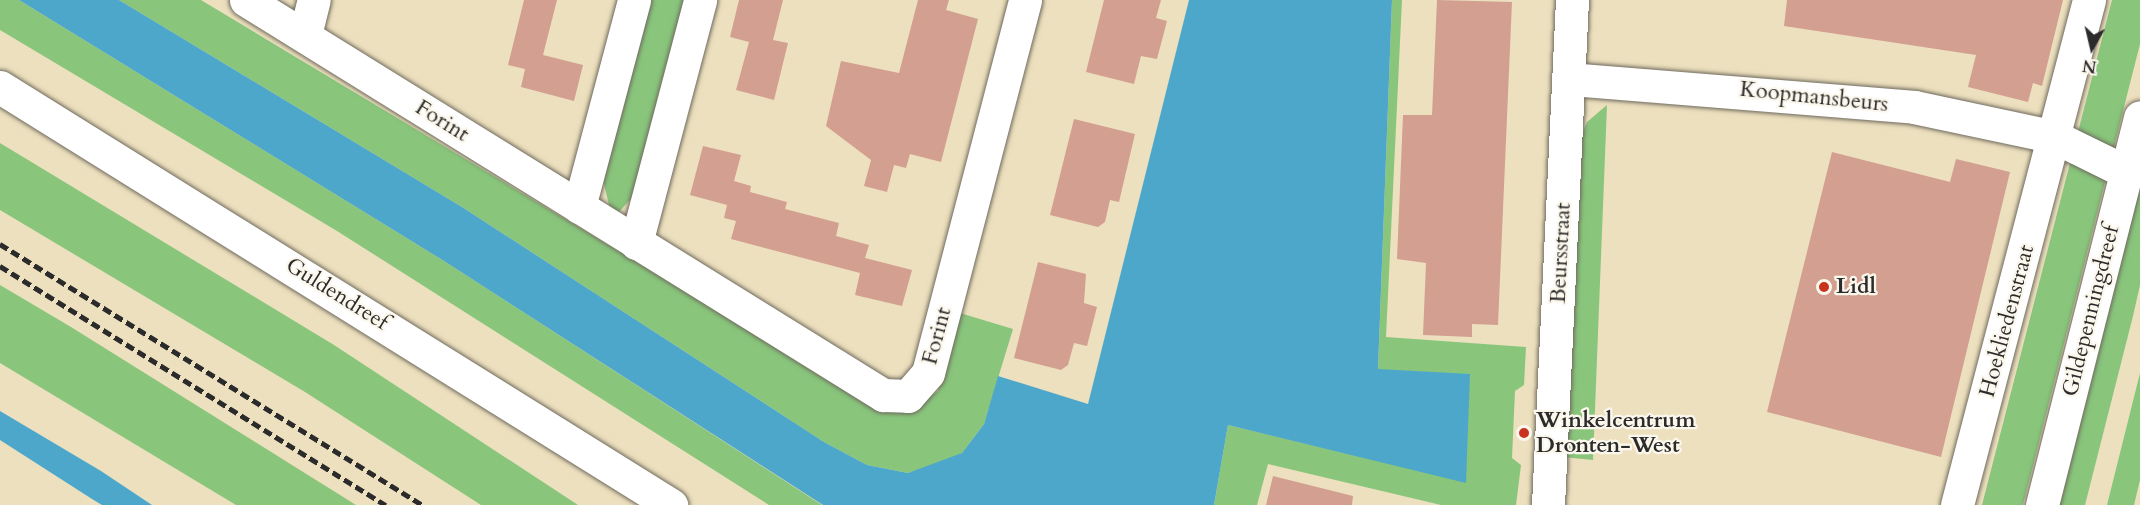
<!DOCTYPE html>
<style>
body{margin:0}
#map{position:relative;width:2140px;height:505px;overflow:hidden;background:#ede0be;font-family:Cardo,serif}
div>[style]{position:absolute}
.green>*{inset:0;background:#89c67c}
.water>*{inset:0;background:#4da7ca}
.building>*{inset:0;background:#d29f90}
.roads{filter:drop-shadow(0 0 2px #6f6a5e) drop-shadow(0 0 2px #6f6a5e)}
.minor>*{height:33px;margin:-16.5px;padding:0 16.5px;transform-origin:16.5px;border-radius:16.5px;background:#fff}
.tertiary>*{height:33px;margin:-16.5px;padding:0 16.5px;transform-origin:16.5px;border-radius:16.5px;background:#fff}
.rail>*{height:4.5px;margin-top:-2.25px;transform-origin:0;background:repeating-linear-gradient(90deg,#2b2b2b 0 9px,transparent 0 13.5px)}
.dots>*{width:16px;height:16px;translate:-50% -50%;box-sizing:border-box;border:3px solid #fbf7ec;border-radius:50%}
span{translate:-50% -50%;white-space:nowrap;text-align:center;line-height:1.15;-webkit-text-stroke:4.5px #fbf7ec;paint-order:stroke}
.street-label{font-size:22px;color:#2b2b2b}
.poi-label{font-size:22px;color:#2b2b2b;font-weight:700}
.left{translate:0 -50%;text-align:left}
.north{position:absolute;left:2062px;top:18px;width:60px;height:60px;-webkit-text-stroke:4px #fbf7ec;paint-order:stroke;rotate:188deg;font-size:16px;font-weight:700;line-height:24px;text-align:center;color:#2b2b2b}
.north::after{content:'';display:block;margin:auto;width:21px;height:27px;background:#2b2b2b;clip-path:polygon(50% 0,100% 100%,50% 72%,0 100%)}
</style>
<div id="map">
<div class="green">
<div style="clip-path:polygon(0 0,19px 0,444px 261px,822px 505px,769px 505px,337px 231px,0 30px)"></div>
<div style="clip-path:polygon(119px 0,201px 0,886px 412px,913px 408px,938px 391px,960px 313px,1013px 329px,984px 424px,962px 453px,941px 464px,908px 473px,867px 465px,824px 442px,462px 207px)"></div>
<div style="clip-path:polygon(649px 0,690px 0,641px 188px,617px 214px,610px 209px,603px 180px)"></div>
<div style="clip-path:polygon(1392px 0,1402px 0,1386px 337px,1526px 347px,1524px 385px,1515px 391px,1512px 458px,1521px 465px,1516px 505px,1441px 505px,1268px 464px,1257px 505px,1214px 505px,1228px 425px,1466px 482px,1378px 369px)"></div>
<div style="clip-path:polygon(2112px 0,2140px 0,2140px 44px,2023px 505px,1982px 505px)"></div>
<div style="clip-path:polygon(1607px 105px,1593px 460px,1563px 457px,1573px 158px,1587px 122px)"></div>
<div style="clip-path:polygon(0 143px,334px 345px,578px 505px,481px 505px,305px 392px,0 210px)"></div>
<div style="clip-path:polygon(2140px 164px,2140px 285px,2133px 316px,2085px 505px,2056px 505px)"></div>
<div style="clip-path:polygon(0 285px,71px 327px,356px 505px,236px 505px,0 363px)"></div>
<div style="clip-path:polygon(2140px 373px,2140px 480px,2134px 505px,2107px 505px)"></div>
</div>
<div class="water">
<div style="clip-path:polygon(19px 0,119px 0,462px 207px,824px 442px,867px 465px,908px 473px,962px 453px,984px 424px,998px 376px,1088px 404px,1189px 0,1392px 0,1378px 369px,1470px 374px,1466px 483px,1228px 425px,1214px 505px,823px 505px,444px 261px)"></div>
<div style="clip-path:polygon(0 411px,101px 471px,152px 505px,102px 505px,92px 499px,0 440px)"></div>
</div>
<div class="building">
<div style="clip-path:polygon(524px 0,557px 0,543px 55px,583px 65px,574px 101px,521px 87px,525px 69px,508px 65px)"></div>
<div style="clip-path:polygon(739px 0,783px 0,773px 40px,788px 43px,774px 100px,736px 90px,749px 42px,730px 37px)"></div>
<div style="clip-path:polygon(918px 0,949px 0,946px 10px,978px 19px,941px 162px,910px 154px,906px 168px,894px 165px,887px 192px,864px 186px,871px 160px,826px 126px,841px 61px,899px 73px)"></div>
<div style="clip-path:polygon(1104px 0,1161px 0,1156px 18px,1167px 21px,1157px 59px,1141px 56px,1134px 84px,1086px 72px)"></div>
<div style="clip-path:polygon(1437px 0,1512px 2px,1498px 325px,1472px 324px,1472px 337px,1423px 335px,1426px 263px,1397px 259px,1403px 115px,1432px 115px)"></div>
<div style="clip-path:polygon(1787px 0,2063px 0,2042px 86px,2033px 83px,2028px 102px,1968px 87px,1976px 55px,1784px 26px)"></div>
<div style="clip-path:polygon(1074px 119px,1135px 134px,1119px 202px,1110px 200px,1105px 222px,1098px 227px,1050px 215px)"></div>
<div style="clip-path:polygon(703px 146px,741px 155px,734px 181px,751px 186px,750px 192px,787px 202px,785px 209px,839px 223px,836px 236px,869px 245px,865px 258px,912px 270px,902px 306px,855px 295px,860px 273px,731px 239px,736px 221px,724px 218px,727px 205px,690px 195px)"></div>
<div style="clip-path:polygon(1832px 152px,1950px 182px,1956px 159px,2010px 172px,1941px 457px,1767px 412px)"></div>
<div style="clip-path:polygon(1038px 262px,1086px 274px,1084px 303px,1097px 307px,1087px 346px,1074px 343px,1068px 365px,1061px 370px,1014px 358px)"></div>
<div style="clip-path:polygon(1273px 476px,1353px 496px,1352px 505px,1266px 505px)"></div>
</div>
<div class="roads">
<div class="minor">
<div style="left:246px;top:0;width:750px;rotate:31.8deg"></div>
<div style="left:883px;top:395px;width:25px;rotate:2deg"></div>
<div style="left:908px;top:396px;width:30px;rotate:-49deg"></div>
<div style="left:928px;top:373px;width:385px;rotate:-75.4deg"></div>
<div style="left:305px;top:35px;width:36px;rotate:-76deg"></div>
<div style="left:1569px;top:79px;width:346px;rotate:4.6deg"></div>
<div style="left:1914px;top:107px;width:144px;rotate:12deg"></div>
<div style="left:2055px;top:137px;width:79px;rotate:26.2deg"></div>
<div style="left:579px;top:207px;width:214px;rotate:-75.1deg"></div>
<div style="left:636px;top:243px;width:251px;rotate:-75.2deg"></div>
<div style="left:1548px;top:505px;width:506px;rotate:-87.28deg"></div>
<div style="left:1957px;top:505px;width:522px;rotate:-75.35deg"></div>
</div>
<div class="tertiary">
<div style="left:0;top:87px;width:791px;rotate:31.92deg"></div>
<div style="left:2042px;top:505px;width:400px;rotate:-75.8deg"></div>
</div>
</div>
<div class="rail">
<div style="left:0;top:244px;width:496px;rotate:31.7deg"></div>
<div style="left:0;top:266px;width:454px;rotate:31.8deg"></div>
</div>
<div class="dots">
<div style="left:1824px;top:287px;background:#c8321e"></div>
<div style="left:1524px;top:433px;background:#c8321e"></div>
</div>
<div class="street-label">
<span style="left:1814px;top:97px;rotate:6deg">Koopmansbeurs</span>
<span style="left:442px;top:121px;rotate:32deg">Forint</span>
<span style="left:1561px;top:253px;rotate:-87deg">Beursstraat</span>
<span style="left:337px;top:294px;rotate:32deg">Guldendreef</span>
<span style="left:2091px;top:311px;rotate:-76deg">Gildepenningdreef</span>
<span style="left:2007px;top:321px;rotate:-75deg">Hoekliedenstraat</span>
<span style="left:937px;top:336px;rotate:-75deg">Forint</span>
</div>
<div class="poi-label">
<span class="left" style="left:1836px;top:287px">Lidl</span>
<span class="left" style="left:1536px;top:433px">Winkelcentrum<br>Dronten-West</span>
</div>
<div class="north">N</div>
</div>
